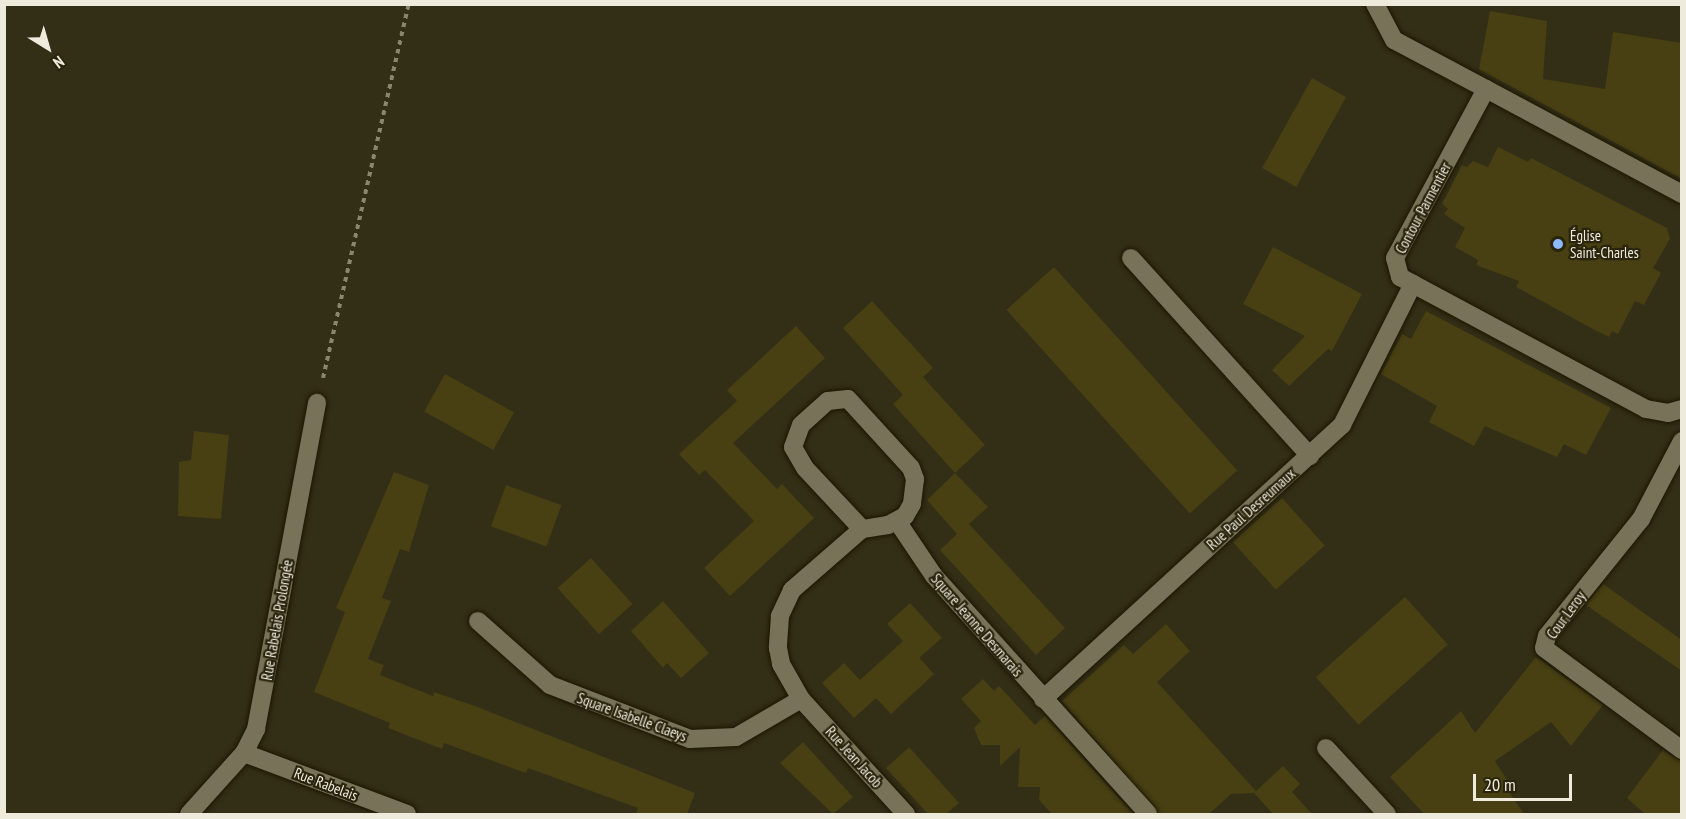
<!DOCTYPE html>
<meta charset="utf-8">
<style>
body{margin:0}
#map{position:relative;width:1686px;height:819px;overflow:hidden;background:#332e16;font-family:"PT Sans Narrow",sans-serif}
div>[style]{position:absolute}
.building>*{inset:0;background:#483f13;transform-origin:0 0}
.path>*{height:4px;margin-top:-2px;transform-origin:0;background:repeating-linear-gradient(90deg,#898571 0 4.5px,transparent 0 9px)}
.roads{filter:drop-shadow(0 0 2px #1b1601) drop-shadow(0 0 2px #1b1601)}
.lane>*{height:18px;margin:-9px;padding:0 9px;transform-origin:9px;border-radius:9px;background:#787258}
.street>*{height:18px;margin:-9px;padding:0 9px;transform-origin:9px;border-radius:9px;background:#787258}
.dots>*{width:16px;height:16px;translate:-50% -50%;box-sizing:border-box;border:3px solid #2a240d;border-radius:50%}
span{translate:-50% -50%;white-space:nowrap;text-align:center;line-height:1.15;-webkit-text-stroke:4.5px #2a240d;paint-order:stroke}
.street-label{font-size:15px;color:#eeebdd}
.poi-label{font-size:15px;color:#eeebdd}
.left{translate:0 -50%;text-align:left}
.frame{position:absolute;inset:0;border:6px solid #eeebdd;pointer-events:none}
.north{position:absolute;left:18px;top:18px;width:60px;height:60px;-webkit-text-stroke:4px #2a240d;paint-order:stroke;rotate:143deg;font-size:16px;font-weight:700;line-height:24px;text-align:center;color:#eeebdd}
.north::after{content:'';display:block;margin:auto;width:21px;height:27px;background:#eeebdd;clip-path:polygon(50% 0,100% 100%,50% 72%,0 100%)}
.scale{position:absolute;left:1473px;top:774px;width:99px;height:27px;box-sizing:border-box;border:3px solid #eeebdd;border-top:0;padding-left:8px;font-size:18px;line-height:21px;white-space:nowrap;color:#eeebdd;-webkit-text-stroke:4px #2a240d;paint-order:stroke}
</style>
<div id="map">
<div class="building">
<div style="clip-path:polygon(1490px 11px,1547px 21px,1543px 79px,1605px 89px,1613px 32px,1682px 43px,1682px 179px,1479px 69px)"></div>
<div style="left:1312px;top:78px;width:39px;height:103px;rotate:29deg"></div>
<div style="clip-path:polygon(1498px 147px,1528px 162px,1531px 158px,1667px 228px,1670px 239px,1653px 268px,1661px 273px,1644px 305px,1635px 301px,1618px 334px,1612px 331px,1609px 337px,1591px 328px,1516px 287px,1519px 281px,1476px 265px,1478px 260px,1455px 247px,1465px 228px,1444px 214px,1448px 209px,1442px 204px,1462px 165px,1467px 167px,1473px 161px,1488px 167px)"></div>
<div style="clip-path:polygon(1273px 247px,1362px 294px,1332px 351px,1328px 349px,1289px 386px,1272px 370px,1305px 336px,1243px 304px)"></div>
<div style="left:1054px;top:267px;width:274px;height:64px;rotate:48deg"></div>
<div style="clip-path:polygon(872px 301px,933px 368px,923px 377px,985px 445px,955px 473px,893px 404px,903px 395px,843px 328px)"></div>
<div style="clip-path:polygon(1426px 311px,1611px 408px,1586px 455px,1564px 444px,1557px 457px,1485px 426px,1474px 446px,1429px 422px,1437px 406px,1381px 374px,1402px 334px,1411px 339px)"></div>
<div style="clip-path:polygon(796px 326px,825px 358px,733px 443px,777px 489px,782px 484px,814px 518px,730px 596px,704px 568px,754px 521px,705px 470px,699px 475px,679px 454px,737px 401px,727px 390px)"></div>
<div style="left:445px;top:374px;width:79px;height:43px;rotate:29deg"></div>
<div style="clip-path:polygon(194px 431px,229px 435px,221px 519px,178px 516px,179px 462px,191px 460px)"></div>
<div style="clip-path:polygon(394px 472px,429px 485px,409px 552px,400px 549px,382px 598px,391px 601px,368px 659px,384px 665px,380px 675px,433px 696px,434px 692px,475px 706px,695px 793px,687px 814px,636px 814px,638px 808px,528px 768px,526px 773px,444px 743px,442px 749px,388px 728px,390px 723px,314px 692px,345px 612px,336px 608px)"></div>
<div style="clip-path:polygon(955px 473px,988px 507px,969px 524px,1065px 628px,1036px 655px,940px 550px,957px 534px,927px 500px)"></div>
<div style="left:506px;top:485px;width:59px;height:44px;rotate:20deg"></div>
<div style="left:1282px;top:498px;width:64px;height:66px;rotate:48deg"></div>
<div style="left:591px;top:558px;width:62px;height:45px;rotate:48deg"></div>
<div style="clip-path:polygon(1603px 584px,1682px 640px,1682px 671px,1586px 605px)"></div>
<div style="left:1405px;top:597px;width:64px;height:120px;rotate:48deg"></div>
<div style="clip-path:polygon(663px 601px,709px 653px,681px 678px,667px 663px,663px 668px,631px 631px)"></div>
<div style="clip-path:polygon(910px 603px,942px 638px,919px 658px,916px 654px,934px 674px,891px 714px,876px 698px,854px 718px,822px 683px,844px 663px,860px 680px,903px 641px,887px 624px)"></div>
<div style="clip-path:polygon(1166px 624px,1190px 651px,1157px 682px,1256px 791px,1283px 766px,1300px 784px,1292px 792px,1312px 814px,1273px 814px,1254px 793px,1231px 794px,1209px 814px,1159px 814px,1062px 701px,1124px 645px,1133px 654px)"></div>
<div style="clip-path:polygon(1536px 657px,1603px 705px,1571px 746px,1551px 722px,1495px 761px,1507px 780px,1503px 783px,1524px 814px,1424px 814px,1390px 777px,1461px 711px,1475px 733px)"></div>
<div style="clip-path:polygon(983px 679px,994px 691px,999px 686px,1035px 725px,1045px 716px,1133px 814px,1052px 814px,1039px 800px,1040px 787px,1018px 787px,1020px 747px,1000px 766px,1000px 745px,981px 745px,974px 728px,981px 721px,961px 699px)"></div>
<div style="clip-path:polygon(803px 742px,853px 797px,833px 814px,780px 763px)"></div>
<div style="clip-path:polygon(909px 747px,959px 803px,946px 814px,928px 814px,886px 768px)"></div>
<div style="clip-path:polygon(1663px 750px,1682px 761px,1682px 814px,1645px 814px,1627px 798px)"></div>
</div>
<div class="path">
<div style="left:323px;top:378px;width:384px;rotate:-77.1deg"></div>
</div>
<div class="roads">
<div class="lane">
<div style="left:1682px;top:441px;width:88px;rotate:117.7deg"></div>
<div style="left:1641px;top:519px;width:150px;rotate:128.8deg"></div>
<div style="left:1547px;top:636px;width:12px;rotate:104deg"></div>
<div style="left:1544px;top:648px;width:172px;rotate:36.5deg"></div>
</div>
<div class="street">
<div style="left:1375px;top:4px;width:41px;rotate:62.2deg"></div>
<div style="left:1394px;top:40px;width:104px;rotate:28deg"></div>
<div style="left:1682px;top:194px;width:222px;rotate:-151.8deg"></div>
<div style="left:1486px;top:89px;width:192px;rotate:118.3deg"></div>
<div style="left:1395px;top:258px;width:20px;rotate:75deg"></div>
<div style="left:1400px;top:277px;width:279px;rotate:28.2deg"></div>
<div style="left:1646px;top:409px;width:22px;rotate:10deg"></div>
<div style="left:1668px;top:413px;width:15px;rotate:-16deg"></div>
<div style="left:1131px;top:258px;width:267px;rotate:47.9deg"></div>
<div style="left:848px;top:399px;width:93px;rotate:47.6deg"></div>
<div style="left:911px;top:468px;width:12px;rotate:70deg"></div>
<div style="left:915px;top:479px;width:25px;rotate:97deg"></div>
<div style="left:912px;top:504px;width:14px;rotate:120deg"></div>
<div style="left:905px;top:516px;width:19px;rotate:152deg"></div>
<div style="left:888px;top:525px;width:26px;rotate:171deg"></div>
<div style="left:862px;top:529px;width:83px;rotate:-133.1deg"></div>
<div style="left:805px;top:468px;width:24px;rotate:-120deg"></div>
<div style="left:793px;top:447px;width:23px;rotate:-70deg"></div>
<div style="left:801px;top:425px;width:36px;rotate:-42deg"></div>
<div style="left:828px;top:401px;width:20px;rotate:-6deg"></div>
<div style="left:897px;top:521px;width:66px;rotate:56.1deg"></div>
<div style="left:934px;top:576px;width:320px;rotate:48deg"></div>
<div style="left:862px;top:529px;width:93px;rotate:138.9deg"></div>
<div style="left:792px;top:590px;width:29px;rotate:115deg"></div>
<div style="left:780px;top:616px;width:32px;rotate:94deg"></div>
<div style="left:778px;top:648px;width:16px;rotate:79deg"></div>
<div style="left:781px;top:664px;width:40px;rotate:60.3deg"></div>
<div style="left:801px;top:699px;width:156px;rotate:47.6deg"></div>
<div style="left:478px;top:621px;width:96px;rotate:41.6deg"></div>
<div style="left:550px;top:685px;width:150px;rotate:21.1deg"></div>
<div style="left:690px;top:739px;width:46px;rotate:-2.5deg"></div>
<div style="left:736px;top:737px;width:75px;rotate:-30.3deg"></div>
<div style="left:1043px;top:699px;width:406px;rotate:-42.5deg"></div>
<div style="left:1342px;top:425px;width:158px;rotate:-63.3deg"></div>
<div style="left:1326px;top:748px;width:90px;rotate:47.3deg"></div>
<div style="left:244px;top:753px;width:174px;rotate:20.5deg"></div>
<div style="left:189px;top:814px;width:82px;rotate:-48deg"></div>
<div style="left:244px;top:753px;width:27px;rotate:-63deg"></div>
<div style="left:256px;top:729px;width:332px;rotate:-79.4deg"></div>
</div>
</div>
<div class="dots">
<div style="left:1558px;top:244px;background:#8eb9fc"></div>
</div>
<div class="street-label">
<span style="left:1423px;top:208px;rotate:-62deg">Contour Parmentier</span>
<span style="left:1251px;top:509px;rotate:-42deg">Rue Paul Desreumaux</span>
<span style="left:1566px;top:615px;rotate:-54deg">Cour Leroy</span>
<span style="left:277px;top:620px;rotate:-80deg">Rue Rabelais Prolongée</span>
<span style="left:977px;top:625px;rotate:49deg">Square Jeanne Desmarais</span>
<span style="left:632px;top:717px;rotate:20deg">Square Isabelle Claeys</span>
<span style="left:854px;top:757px;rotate:48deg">Rue Jean Jacob</span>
<span style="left:326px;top:784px;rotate:21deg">Rue Rabelais</span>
</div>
<div class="poi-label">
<span class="left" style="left:1570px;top:244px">Église<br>Saint-Charles</span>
</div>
<div class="frame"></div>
<div class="north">N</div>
<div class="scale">20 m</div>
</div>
